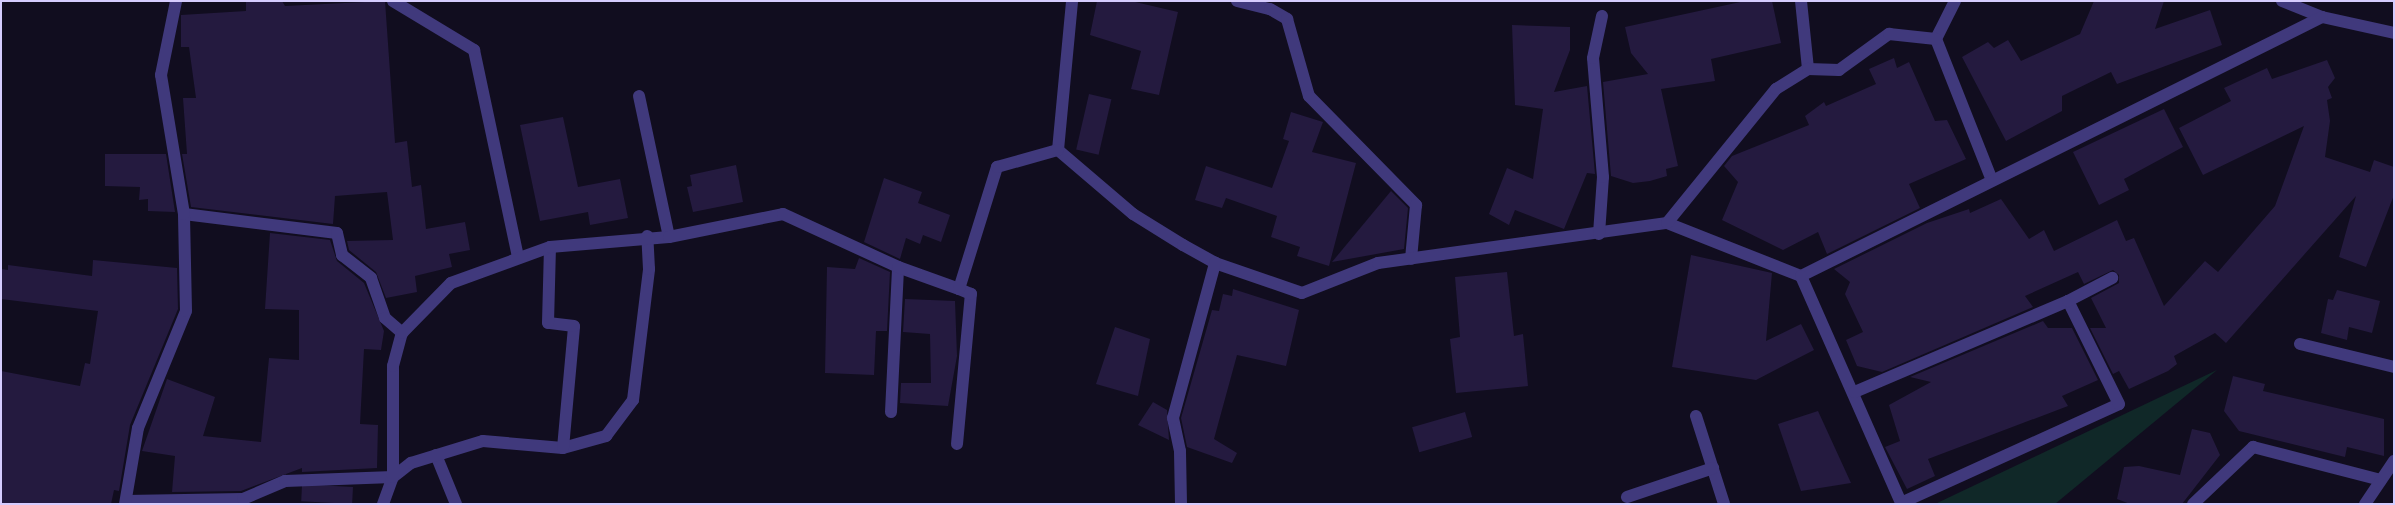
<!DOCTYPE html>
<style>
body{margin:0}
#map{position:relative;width:2395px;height:505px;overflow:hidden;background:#110d1f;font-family:"Nunito Sans",sans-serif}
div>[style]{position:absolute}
.green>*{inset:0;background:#102828}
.building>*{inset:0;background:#241a3f;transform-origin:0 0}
.minor>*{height:12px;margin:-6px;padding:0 6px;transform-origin:6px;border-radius:6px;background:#40397c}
span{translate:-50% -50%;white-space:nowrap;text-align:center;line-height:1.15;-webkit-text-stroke:5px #110d1f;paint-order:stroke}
.frame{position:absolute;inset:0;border:2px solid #d5ccfe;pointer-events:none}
</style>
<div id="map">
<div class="green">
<div style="clip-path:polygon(2217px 370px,2055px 504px,1935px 504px)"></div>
</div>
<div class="building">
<div style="clip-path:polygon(246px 1px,282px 1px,285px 6px,385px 1px,395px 143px,407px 141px,412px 187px,421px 185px,426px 229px,465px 222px,470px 250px,449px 254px,452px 267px,415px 276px,417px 292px,386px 298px,376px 272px,349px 250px,347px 241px,393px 240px,387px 192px,335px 196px,333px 224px,191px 207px,182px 154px,187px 154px,183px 98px,196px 98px,189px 47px,181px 47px,181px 15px,246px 11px)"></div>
<div style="clip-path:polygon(1097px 1px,1131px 1px,1178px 12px,1159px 95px,1131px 89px,1141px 51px,1090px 35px)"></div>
<div style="clip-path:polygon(1745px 1px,1772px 1px,1781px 43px,1711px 59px,1715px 81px,1661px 89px,1678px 166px,1666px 169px,1667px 176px,1650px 181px,1633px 183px,1611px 176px,1603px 82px,1648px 74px,1631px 53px,1625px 27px)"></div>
<div style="clip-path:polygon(2094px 1px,2164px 1px,2155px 29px,2210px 10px,2222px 45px,2117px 84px,2111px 72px,2062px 96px,2062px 111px,2006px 141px,1962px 57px,1988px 42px,1994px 48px,2008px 40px,2021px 61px,2080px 34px)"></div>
<div style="clip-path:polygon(1512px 25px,1570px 27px,1570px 50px,1554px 92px,1587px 86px,1595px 174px,1587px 173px,1564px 229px,1515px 210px,1509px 225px,1489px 214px,1507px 168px,1533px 179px,1543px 109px,1515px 105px)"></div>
<div style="clip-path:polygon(1894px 58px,1897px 68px,1909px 62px,1935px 121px,1947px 120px,1966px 159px,1909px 184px,1920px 208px,1827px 254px,1818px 232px,1783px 250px,1722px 220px,1738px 182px,1724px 166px,1732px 156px,1809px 125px,1805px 116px,1824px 102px,1826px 106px,1876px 84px,1869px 69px)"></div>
<div style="clip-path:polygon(2327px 60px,2335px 78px,2328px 87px,2332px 98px,2327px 100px,2330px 121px,2325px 157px,2370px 172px,2374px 160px,2394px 167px,2394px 195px,2366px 267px,2339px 257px,2356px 196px,2226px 343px,2215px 333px,2174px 356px,2177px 364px,2168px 371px,2129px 389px,2119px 371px,2113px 374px,2090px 328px,2106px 328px,2091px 298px,2119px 283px,2119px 275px,2113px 270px,2084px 284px,2078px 272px,2025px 296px,2033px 307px,1882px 372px,1857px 366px,1846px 340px,1863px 332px,1845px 294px,1850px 282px,1834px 269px,1927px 223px,1969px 209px,1970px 213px,2001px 199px,2029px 239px,2044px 230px,2054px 251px,2117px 220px,2126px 241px,2134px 238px,2164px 306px,2205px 261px,2218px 272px,2275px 206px,2304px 126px,2203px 175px,2179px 128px,2231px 101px,2224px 88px,2267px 68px,2272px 79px)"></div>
<div style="left:1089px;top:94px;width:23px;height:57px;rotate:13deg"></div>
<div style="clip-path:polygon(2164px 109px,2183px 147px,2124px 179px,2129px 190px,2099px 205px,2073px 152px)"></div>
<div style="clip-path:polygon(1291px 112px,1323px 122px,1312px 152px,1356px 163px,1329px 266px,1297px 256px,1300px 247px,1271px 237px,1277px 216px,1226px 198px,1222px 208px,1195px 200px,1206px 166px,1272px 188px,1289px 141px,1283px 139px)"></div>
<div style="clip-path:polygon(563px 117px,578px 187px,620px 179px,628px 218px,590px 225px,588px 212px,540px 221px,520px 125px)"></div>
<div style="clip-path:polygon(105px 154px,166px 154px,175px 212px,148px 211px,148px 199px,139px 200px,140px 187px,105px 186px)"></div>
<div style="clip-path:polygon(736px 165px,743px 202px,693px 212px,687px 187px,692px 186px,690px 175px)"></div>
<div style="clip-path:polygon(884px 178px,922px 192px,918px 203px,950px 215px,941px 242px,923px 235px,920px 244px,906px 238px,900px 259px,864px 242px)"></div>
<div style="clip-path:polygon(1391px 191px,1408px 208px,1404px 249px,1332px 262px)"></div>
<div style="clip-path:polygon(270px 233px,330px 240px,337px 261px,364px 283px,384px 331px,381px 350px,364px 349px,360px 424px,378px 425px,377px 468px,302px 472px,302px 468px,241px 491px,172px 492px,175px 456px,142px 451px,167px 379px,215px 397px,203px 436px,261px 442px,269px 358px,299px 360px,299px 310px,265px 309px)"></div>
<div style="clip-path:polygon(1691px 255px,1772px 273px,1766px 341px,1801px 324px,1814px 350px,1756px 380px,1672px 367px)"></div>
<div style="clip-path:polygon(859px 258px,890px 272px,887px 331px,876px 331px,874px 375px,825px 373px,827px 267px,855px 269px)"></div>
<div style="clip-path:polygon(93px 260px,177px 268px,178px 309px,130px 425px,119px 491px,114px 490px,111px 504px,1px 504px,1px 371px,80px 386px,85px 363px,90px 364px,98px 311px,1px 299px,1px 269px,8px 270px,8px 265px,92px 276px)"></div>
<div style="clip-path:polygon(1507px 272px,1514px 336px,1523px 334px,1528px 386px,1456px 393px,1450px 339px,1460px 337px,1455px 277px)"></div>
<div style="clip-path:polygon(1233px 289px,1299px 310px,1286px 366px,1237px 355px,1214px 439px,1237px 453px,1232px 463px,1187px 447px,1181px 418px,1212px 310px,1219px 311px,1223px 294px,1232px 296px)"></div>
<div style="clip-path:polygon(2337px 290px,2380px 301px,2372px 333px,2349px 327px,2347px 340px,2321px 333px,2328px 299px,2333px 300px)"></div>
<div style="clip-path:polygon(905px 299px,955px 301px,957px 356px,948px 406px,900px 403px,901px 383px,931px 383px,930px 334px,903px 332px)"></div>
<div style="clip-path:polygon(2043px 321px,2048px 328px,2072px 328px,2098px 380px,2062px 396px,2068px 406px,1928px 459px,1935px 476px,1907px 489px,1885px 447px,1900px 441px,1889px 405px,1931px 382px,1910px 377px)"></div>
<div style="clip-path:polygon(1115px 327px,1150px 339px,1138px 396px,1096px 384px)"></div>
<div style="clip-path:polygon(2233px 376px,2265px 384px,2263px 391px,2384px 419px,2384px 456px,2347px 447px,2345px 457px,2239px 431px,2224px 411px)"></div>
<div style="clip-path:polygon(1153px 402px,1167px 410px,1169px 440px,1138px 425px)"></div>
<div style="clip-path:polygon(1818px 411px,1851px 483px,1801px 491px,1778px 424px)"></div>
<div style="left:1465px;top:412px;width:26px;height:55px;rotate:74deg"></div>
<div style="clip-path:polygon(2192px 429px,2210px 433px,2220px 455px,2182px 504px,2130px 504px,2117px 499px,2124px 467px,2139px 466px,2180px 475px)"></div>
<div style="left:353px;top:487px;width:17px;height:51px;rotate:93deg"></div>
</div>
<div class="minor">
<div style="left:393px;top:1px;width:95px;rotate:31.2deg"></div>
<div style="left:474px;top:50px;width:212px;rotate:78deg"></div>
<div style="left:1237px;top:1px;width:34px;rotate:14deg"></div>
<div style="left:1270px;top:9px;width:20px;rotate:30deg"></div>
<div style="left:1287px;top:19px;width:80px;rotate:74.1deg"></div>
<div style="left:1309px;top:96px;width:153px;rotate:45.5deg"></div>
<div style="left:1416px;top:205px;width:54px;rotate:95.3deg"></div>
<div style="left:1801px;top:1px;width:68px;rotate:84.1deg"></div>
<div style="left:1955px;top:1px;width:42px;rotate:116.6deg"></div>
<div style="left:1936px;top:39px;width:149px;rotate:68.4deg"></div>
<div style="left:2282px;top:1px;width:43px;rotate:21.8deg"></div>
<div style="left:2322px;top:17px;width:74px;rotate:12.5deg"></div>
<div style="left:639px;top:96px;width:144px;rotate:78deg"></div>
<div style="left:1058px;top:150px;width:99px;rotate:40.5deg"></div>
<div style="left:1133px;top:214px;width:59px;rotate:31.8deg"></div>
<div style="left:1183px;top:245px;width:37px;rotate:29deg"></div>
<div style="left:1215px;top:263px;width:92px;rotate:19deg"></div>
<div style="left:1302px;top:293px;width:82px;rotate:-21.5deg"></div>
<div style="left:1378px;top:263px;width:292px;rotate:-7.9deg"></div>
<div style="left:1667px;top:223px;width:144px;rotate:21.6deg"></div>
<div style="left:1801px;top:276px;width:582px;rotate:-26.43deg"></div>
<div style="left:1058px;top:150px;width:150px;rotate:-84.6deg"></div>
<div style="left:184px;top:214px;width:154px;rotate:7.1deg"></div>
<div style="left:337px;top:233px;width:23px;rotate:77deg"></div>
<div style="left:342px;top:255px;width:37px;rotate:38deg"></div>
<div style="left:371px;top:278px;width:42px;rotate:70.7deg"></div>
<div style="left:385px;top:318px;width:23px;rotate:41deg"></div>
<div style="left:1667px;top:223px;width:173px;rotate:-50.9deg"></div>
<div style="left:1776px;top:89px;width:38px;rotate:-32deg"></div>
<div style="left:1808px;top:69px;width:31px;rotate:2deg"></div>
<div style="left:1839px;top:70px;width:62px;rotate:-35.8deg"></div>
<div style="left:1889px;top:34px;width:47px;rotate:6.1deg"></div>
<div style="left:1599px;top:234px;width:57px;rotate:-86deg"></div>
<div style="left:1603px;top:177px;width:119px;rotate:-94.8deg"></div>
<div style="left:1593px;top:58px;width:43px;rotate:-77.9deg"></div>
<div style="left:1801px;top:276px;width:248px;rotate:66.2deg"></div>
<div style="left:1901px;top:503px;width:239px;rotate:-24.4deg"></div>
<div style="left:2119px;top:404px;width:115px;rotate:-116.3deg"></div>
<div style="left:2068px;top:301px;width:232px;rotate:156.9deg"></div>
<div style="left:2068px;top:301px;width:50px;rotate:-27.6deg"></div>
<div style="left:2300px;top:344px;width:97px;rotate:13.7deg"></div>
<div style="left:891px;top:412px;width:145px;rotate:-87.2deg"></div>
<div style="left:1696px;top:416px;width:92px;rotate:72.3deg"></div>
<div style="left:957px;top:444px;width:151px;rotate:-84.7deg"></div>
<div style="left:971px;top:294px;width:13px;rotate:-157deg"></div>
<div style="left:563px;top:448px;width:45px;rotate:-15.6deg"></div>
<div style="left:606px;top:436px;width:45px;rotate:-53.1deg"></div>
<div style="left:633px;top:400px;width:132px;rotate:-83deg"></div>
<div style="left:649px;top:269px;width:33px;rotate:-93deg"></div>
<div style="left:436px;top:455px;width:53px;rotate:67.8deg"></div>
<div style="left:1627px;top:497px;width:91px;rotate:-18.6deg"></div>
<div style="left:126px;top:501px;width:117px;rotate:-1deg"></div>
<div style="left:243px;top:499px;width:46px;rotate:-23.2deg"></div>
<div style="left:285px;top:481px;width:108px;rotate:-2.1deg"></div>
<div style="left:393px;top:477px;width:23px;rotate:-38deg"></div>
<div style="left:411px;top:463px;width:75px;rotate:-17deg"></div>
<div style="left:483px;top:441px;width:80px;rotate:5deg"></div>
<div style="left:563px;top:448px;width:122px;rotate:-84.8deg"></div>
<div style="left:574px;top:326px;width:26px;rotate:-173deg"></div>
<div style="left:548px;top:323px;width:76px;rotate:-88.5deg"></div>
<div style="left:125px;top:504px;width:77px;rotate:-80.3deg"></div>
<div style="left:138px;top:428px;width:126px;rotate:-67.7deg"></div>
<div style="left:186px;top:311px;width:97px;rotate:-91.2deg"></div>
<div style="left:184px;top:214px;width:141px;rotate:-99.4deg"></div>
<div style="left:161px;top:75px;width:76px;rotate:-78.5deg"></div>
<div style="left:383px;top:504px;width:29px;rotate:-70deg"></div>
<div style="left:393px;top:477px;width:111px;rotate:-90deg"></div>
<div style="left:393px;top:366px;width:34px;rotate:-75deg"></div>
<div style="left:402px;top:333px;width:70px;rotate:-45.6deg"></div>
<div style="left:451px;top:283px;width:105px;rotate:-20deg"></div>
<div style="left:550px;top:247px;width:119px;rotate:-4.8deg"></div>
<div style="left:669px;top:237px;width:116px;rotate:-11.4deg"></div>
<div style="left:783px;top:214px;width:127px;rotate:24.7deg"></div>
<div style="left:898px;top:267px;width:65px;rotate:19.8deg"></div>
<div style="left:959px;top:289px;width:128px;rotate:-72.7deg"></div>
<div style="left:997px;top:167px;width:63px;rotate:-15.6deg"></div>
<div style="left:1181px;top:504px;width:53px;rotate:-91.1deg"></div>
<div style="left:1180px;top:451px;width:34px;rotate:-102deg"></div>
<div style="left:1173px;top:418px;width:161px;rotate:-74.8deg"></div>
<div style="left:2193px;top:504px;width:83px;rotate:-43.5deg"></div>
<div style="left:2253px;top:447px;width:132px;rotate:14.5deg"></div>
<div style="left:2365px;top:504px;width:52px;rotate:-56deg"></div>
</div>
<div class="frame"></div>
</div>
